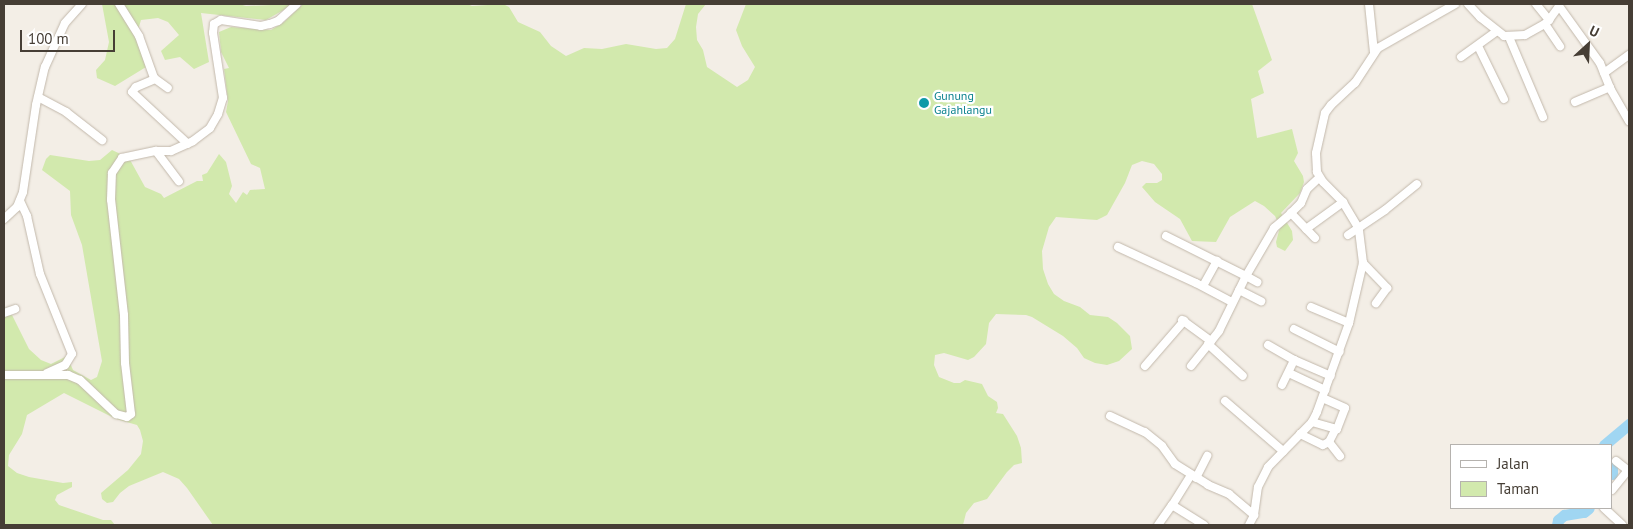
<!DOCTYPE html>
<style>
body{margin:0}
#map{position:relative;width:1633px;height:529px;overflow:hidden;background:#f3eee6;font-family:"PT Sans",sans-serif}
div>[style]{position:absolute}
.green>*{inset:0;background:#d2e9ad}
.river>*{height:11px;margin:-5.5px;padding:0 5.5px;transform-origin:5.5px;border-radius:5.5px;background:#a0d6f2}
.roads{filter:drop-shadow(0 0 1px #c2b8ab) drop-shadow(0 0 1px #c2b8ab)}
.minor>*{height:8px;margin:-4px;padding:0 4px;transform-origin:4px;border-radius:4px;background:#fff}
.dots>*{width:14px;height:14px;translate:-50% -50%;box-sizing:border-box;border:2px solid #fff;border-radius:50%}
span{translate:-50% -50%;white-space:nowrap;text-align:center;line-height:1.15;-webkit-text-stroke:4.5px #fff;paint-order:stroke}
.culture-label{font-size:12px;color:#0d838f}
.left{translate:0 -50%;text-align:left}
.frame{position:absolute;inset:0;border:5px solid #463e35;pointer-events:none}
.legend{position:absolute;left:1450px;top:444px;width:162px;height:65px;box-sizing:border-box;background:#fff;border:1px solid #b5b2ae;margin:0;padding:6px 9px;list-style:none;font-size:15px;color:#463e35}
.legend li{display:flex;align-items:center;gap:10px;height:25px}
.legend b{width:25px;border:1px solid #b5b2ae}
.north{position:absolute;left:1563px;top:20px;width:50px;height:50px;-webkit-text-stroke:4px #fff;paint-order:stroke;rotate:25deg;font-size:14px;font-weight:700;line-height:20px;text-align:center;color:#463e35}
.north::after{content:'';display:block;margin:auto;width:18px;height:22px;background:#463e35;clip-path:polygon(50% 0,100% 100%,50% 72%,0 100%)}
.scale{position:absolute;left:20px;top:30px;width:95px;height:22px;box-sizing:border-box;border:2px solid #463e35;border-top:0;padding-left:6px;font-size:15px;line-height:18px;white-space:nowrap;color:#463e35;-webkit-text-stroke:4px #fff;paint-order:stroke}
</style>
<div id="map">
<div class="green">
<div style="clip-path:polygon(102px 4px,239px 4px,246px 6px,294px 4px,266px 20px,201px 13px,209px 62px,194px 69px,180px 57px,165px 60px,161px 51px,179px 35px,168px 22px,158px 18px,141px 20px,136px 37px,146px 67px,115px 86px,97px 78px,96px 70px,105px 60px,109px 42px)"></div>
<div style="clip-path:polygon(303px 4px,467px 4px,472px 6px,503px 4px,509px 7px,518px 22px,540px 32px,551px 46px,566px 56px,584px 48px,602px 49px,626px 44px,656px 49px,667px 48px,675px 39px,686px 4px,706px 4px,698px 14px,696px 27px,697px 40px,703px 50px,707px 67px,737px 87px,748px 80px,755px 67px,742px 46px,736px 30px,746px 4px,1252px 4px,1272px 60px,1258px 71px,1264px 93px,1251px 99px,1257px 138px,1292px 129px,1298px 153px,1294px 161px,1303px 176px,1304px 182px,1300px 193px,1281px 213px,1292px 231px,1293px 240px,1285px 251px,1277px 247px,1276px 242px,1280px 227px,1275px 216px,1264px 206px,1255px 201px,1230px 217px,1216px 242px,1192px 241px,1180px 219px,1155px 202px,1142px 187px,1146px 183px,1157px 183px,1162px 180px,1162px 174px,1154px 164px,1142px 161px,1132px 165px,1125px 183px,1107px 215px,1097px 220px,1056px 217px,1049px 227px,1042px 251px,1043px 269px,1048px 284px,1054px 294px,1064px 301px,1080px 307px,1090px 315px,1108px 317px,1117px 323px,1130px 336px,1132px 349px,1119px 361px,1107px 365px,1095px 363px,1084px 358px,1077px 348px,1063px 336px,1032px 317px,1026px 315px,996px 314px,989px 323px,986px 344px,974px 357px,968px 360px,944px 353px,935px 355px,934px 365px,939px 377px,954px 383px,960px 383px,965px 380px,982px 384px,988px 396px,997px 402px,998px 408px,996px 413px,1003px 414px,1017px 436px,1021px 448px,1022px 463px,1014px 465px,1007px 472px,987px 499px,974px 503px,966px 513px,963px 525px,213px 525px,187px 488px,179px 479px,163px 472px,129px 486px,120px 493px,113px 502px,107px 503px,102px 499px,101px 493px,128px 470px,141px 454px,143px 441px,140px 430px,137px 425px,116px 419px,64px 393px,27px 415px,22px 434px,9px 455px,8px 466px,17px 473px,29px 477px,63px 483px,72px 482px,72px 487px,57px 495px,55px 500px,59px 505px,103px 520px,111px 520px,115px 525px,4px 525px,4px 316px,12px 315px,29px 349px,41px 360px,51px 364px,67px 356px,73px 370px,91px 380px,97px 377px,102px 361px,82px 245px,71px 215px,70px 191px,42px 170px,46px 159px,50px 155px,89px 161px,100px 160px,112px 150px,129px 158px,145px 187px,161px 194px,164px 198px,197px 181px,203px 181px,202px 175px,207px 173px,219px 154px,226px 162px,232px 186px,229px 194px,236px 203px,243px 192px,247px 195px,250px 190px,265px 189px,260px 168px,251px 164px,226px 112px,228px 101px,224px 69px,229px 68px,221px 52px,219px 32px,231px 27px,271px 30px,284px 22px)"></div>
</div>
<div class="river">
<div style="left:1604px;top:445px;width:33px;rotate:-40deg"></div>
<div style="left:1612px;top:464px;width:10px;rotate:90deg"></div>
<div style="left:1557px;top:525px;width:5px;rotate:-79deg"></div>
<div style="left:1558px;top:520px;width:8px;rotate:-40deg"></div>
<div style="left:1564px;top:515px;width:20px;rotate:-9deg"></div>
<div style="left:1584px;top:512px;width:6px;rotate:-39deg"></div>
</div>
<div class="roads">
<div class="minor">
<div style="left:119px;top:4px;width:38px;rotate:58deg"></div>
<div style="left:139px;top:36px;width:45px;rotate:70.3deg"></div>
<div style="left:154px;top:78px;width:17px;rotate:36deg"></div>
<div style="left:1369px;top:4px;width:48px;rotate:84.1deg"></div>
<div style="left:1468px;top:4px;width:18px;rotate:47deg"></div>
<div style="left:1480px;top:17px;width:31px;rotate:38deg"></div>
<div style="left:1504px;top:36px;width:21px;rotate:-3deg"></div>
<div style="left:1525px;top:35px;width:23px;rotate:-29deg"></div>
<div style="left:1536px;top:4px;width:21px;rotate:51deg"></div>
<div style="left:1549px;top:20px;width:6px;rotate:135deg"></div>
<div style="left:1545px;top:24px;width:27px;rotate:56deg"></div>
<div style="left:1549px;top:20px;width:17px;rotate:-54deg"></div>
<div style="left:1559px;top:6px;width:70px;rotate:54.3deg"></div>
<div style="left:1600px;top:63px;width:29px;rotate:68deg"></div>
<div style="left:1611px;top:90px;width:36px;rotate:60deg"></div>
<div style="left:1509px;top:37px;width:87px;rotate:67deg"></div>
<div style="left:1478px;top:46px;width:59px;rotate:63.9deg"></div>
<div style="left:1461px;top:57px;width:44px;rotate:-35.8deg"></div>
<div style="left:1604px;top:73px;width:31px;rotate:-36deg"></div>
<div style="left:155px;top:79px;width:21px;rotate:157deg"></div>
<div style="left:136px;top:87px;width:6px;rotate:129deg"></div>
<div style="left:132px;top:92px;width:76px;rotate:42.9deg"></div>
<div style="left:38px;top:97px;width:32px;rotate:28deg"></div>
<div style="left:66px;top:112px;width:46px;rotate:37.9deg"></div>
<div style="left:1575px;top:102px;width:38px;rotate:-23deg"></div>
<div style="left:156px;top:151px;width:38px;rotate:53deg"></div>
<div style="left:20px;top:201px;width:17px;rotate:65deg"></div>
<div style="left:27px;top:216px;width:59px;rotate:77.4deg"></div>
<div style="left:40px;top:274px;width:86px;rotate:68.2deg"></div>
<div style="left:72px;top:354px;width:13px;rotate:122deg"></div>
<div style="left:65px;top:365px;width:20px;rotate:156deg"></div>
<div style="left:4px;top:219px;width:18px;rotate:-43deg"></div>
<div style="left:17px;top:207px;width:16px;rotate:-68deg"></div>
<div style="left:23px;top:192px;width:88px;rotate:-81.5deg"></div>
<div style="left:36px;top:105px;width:39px;rotate:-77deg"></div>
<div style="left:45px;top:67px;width:48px;rotate:-65.6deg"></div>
<div style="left:65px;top:23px;width:25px;rotate:-48deg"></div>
<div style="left:1306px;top:229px;width:46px;rotate:-36.1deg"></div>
<div style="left:1348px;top:235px;width:45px;rotate:-34deg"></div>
<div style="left:1385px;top:210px;width:41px;rotate:-39.1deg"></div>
<div style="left:1166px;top:236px;width:89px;rotate:26.6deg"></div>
<div style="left:1246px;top:276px;width:56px;rotate:-59.7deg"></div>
<div style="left:1274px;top:228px;width:23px;rotate:-41deg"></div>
<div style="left:1315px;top:238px;width:35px;rotate:-134deg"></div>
<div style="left:1291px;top:213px;width:14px;rotate:-45deg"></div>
<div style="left:1301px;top:203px;width:15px;rotate:-67deg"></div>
<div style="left:1307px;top:189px;width:16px;rotate:-43deg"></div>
<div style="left:1118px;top:247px;width:86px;rotate:24.8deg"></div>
<div style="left:1196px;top:283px;width:40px;rotate:28deg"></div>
<div style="left:1363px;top:263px;width:35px;rotate:46deg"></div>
<div style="left:1387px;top:288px;width:19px;rotate:126deg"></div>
<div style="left:1203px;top:286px;width:29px;rotate:-61deg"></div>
<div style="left:1239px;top:290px;width:25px;rotate:27deg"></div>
<div style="left:1311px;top:307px;width:41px;rotate:22.8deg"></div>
<div style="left:4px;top:313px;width:12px;rotate:-20deg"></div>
<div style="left:1182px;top:320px;width:36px;rotate:36deg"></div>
<div style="left:1294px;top:329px;width:51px;rotate:26.6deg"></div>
<div style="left:1208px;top:344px;width:47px;rotate:42.4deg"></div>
<div style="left:1268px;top:345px;width:30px;rotate:30deg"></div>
<div style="left:1294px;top:360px;width:40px;rotate:23.4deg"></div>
<div style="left:1145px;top:366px;width:60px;rotate:-49.1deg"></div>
<div style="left:1191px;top:366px;width:45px;rotate:-51.3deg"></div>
<div style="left:1219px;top:331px;width:61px;rotate:-63.9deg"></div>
<div style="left:1246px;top:276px;width:13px;rotate:29deg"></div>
<div style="left:1291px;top:374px;width:38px;rotate:25deg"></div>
<div style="left:4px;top:375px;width:64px"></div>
<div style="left:68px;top:375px;width:13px;rotate:23deg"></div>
<div style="left:80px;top:380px;width:50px;rotate:43.4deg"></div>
<div style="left:116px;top:414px;width:11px;rotate:15deg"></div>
<div style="left:127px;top:417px;width:5px;rotate:-37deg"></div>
<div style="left:131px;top:414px;width:51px;rotate:-96.7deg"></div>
<div style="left:125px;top:363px;width:48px;rotate:-91.2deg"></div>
<div style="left:124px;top:315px;width:116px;rotate:-96.4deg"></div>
<div style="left:111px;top:200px;width:27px;rotate:-88deg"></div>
<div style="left:112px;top:173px;width:18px;rotate:-56deg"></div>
<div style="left:122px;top:158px;width:35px;rotate:-12deg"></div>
<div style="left:156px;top:151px;width:15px"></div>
<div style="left:171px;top:151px;width:24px;rotate:-24deg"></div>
<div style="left:193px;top:141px;width:21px;rotate:-37deg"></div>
<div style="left:210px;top:128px;width:16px;rotate:-60deg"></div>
<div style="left:218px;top:114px;width:17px;rotate:-73deg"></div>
<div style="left:223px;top:98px;width:66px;rotate:-98.7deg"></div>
<div style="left:213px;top:33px;width:9px;rotate:-84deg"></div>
<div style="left:214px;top:24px;width:8px;rotate:-30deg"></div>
<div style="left:221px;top:20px;width:40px;rotate:8.5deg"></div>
<div style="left:261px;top:26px;width:9px;rotate:-13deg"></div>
<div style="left:270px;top:24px;width:9px;rotate:-21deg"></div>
<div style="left:278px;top:21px;width:25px;rotate:-42deg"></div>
<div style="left:1282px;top:385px;width:28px;rotate:-64deg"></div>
<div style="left:1225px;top:401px;width:77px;rotate:40.8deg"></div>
<div style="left:1110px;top:416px;width:38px;rotate:25deg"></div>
<div style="left:1145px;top:432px;width:22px;rotate:39deg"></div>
<div style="left:1162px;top:446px;width:22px;rotate:54deg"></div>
<div style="left:1175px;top:464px;width:39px;rotate:32deg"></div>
<div style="left:1208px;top:485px;width:23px;rotate:23deg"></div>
<div style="left:1229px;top:494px;width:33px;rotate:40deg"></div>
<div style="left:1312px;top:422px;width:26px;rotate:16deg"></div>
<div style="left:1337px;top:429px;width:22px;rotate:-69deg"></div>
<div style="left:1345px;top:408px;width:24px;rotate:-156deg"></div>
<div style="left:1300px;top:434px;width:25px;rotate:26deg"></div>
<div style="left:1323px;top:445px;width:7px;rotate:-27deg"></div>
<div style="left:1329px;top:442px;width:13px;rotate:-63deg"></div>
<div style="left:1329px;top:442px;width:18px;rotate:52deg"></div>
<div style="left:1616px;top:461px;width:16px;rotate:38deg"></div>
<div style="left:1191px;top:475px;width:36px;rotate:122deg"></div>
<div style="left:1172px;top:505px;width:38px;rotate:32deg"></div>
<div style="left:1196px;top:478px;width:25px;rotate:-63deg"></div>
<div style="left:1612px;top:490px;width:26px;rotate:-51deg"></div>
<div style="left:1604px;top:508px;width:25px;rotate:43deg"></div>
<div style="left:1158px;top:525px;width:24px;rotate:-55deg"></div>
<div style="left:1249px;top:525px;width:11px;rotate:-63deg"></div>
<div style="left:1254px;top:515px;width:28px;rotate:-82deg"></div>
<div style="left:1258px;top:487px;width:22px;rotate:-63deg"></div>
<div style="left:1268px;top:467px;width:63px;rotate:-45.6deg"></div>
<div style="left:1312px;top:422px;width:11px;rotate:-63deg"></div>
<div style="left:1317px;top:412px;width:95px;rotate:-70.2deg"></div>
<div style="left:1349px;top:323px;width:62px;rotate:-76.9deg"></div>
<div style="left:1363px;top:263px;width:34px;rotate:-97deg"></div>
<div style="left:1359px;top:229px;width:31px;rotate:-121deg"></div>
<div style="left:1343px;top:202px;width:28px;rotate:-135deg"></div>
<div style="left:1323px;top:182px;width:12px;rotate:-121deg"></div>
<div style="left:1317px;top:172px;width:19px;rotate:-93deg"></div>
<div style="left:1316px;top:153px;width:41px;rotate:-77.3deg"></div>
<div style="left:1325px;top:113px;width:10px;rotate:-53deg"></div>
<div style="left:1331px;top:105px;width:33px;rotate:-43deg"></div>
<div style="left:1355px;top:83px;width:42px;rotate:-56.7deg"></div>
<div style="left:1378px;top:48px;width:89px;rotate:-29.7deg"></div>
</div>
</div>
<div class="dots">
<div style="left:924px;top:103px;background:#0f9aa8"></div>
</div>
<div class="culture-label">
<span class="left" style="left:934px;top:103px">Gunung<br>Gajahlangu</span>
</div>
<div class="frame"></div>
<ul class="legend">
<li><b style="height:6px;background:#fff"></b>Jalan</li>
<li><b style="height:14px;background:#d2e9ad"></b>Taman</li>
</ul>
<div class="north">U</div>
<div class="scale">100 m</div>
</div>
